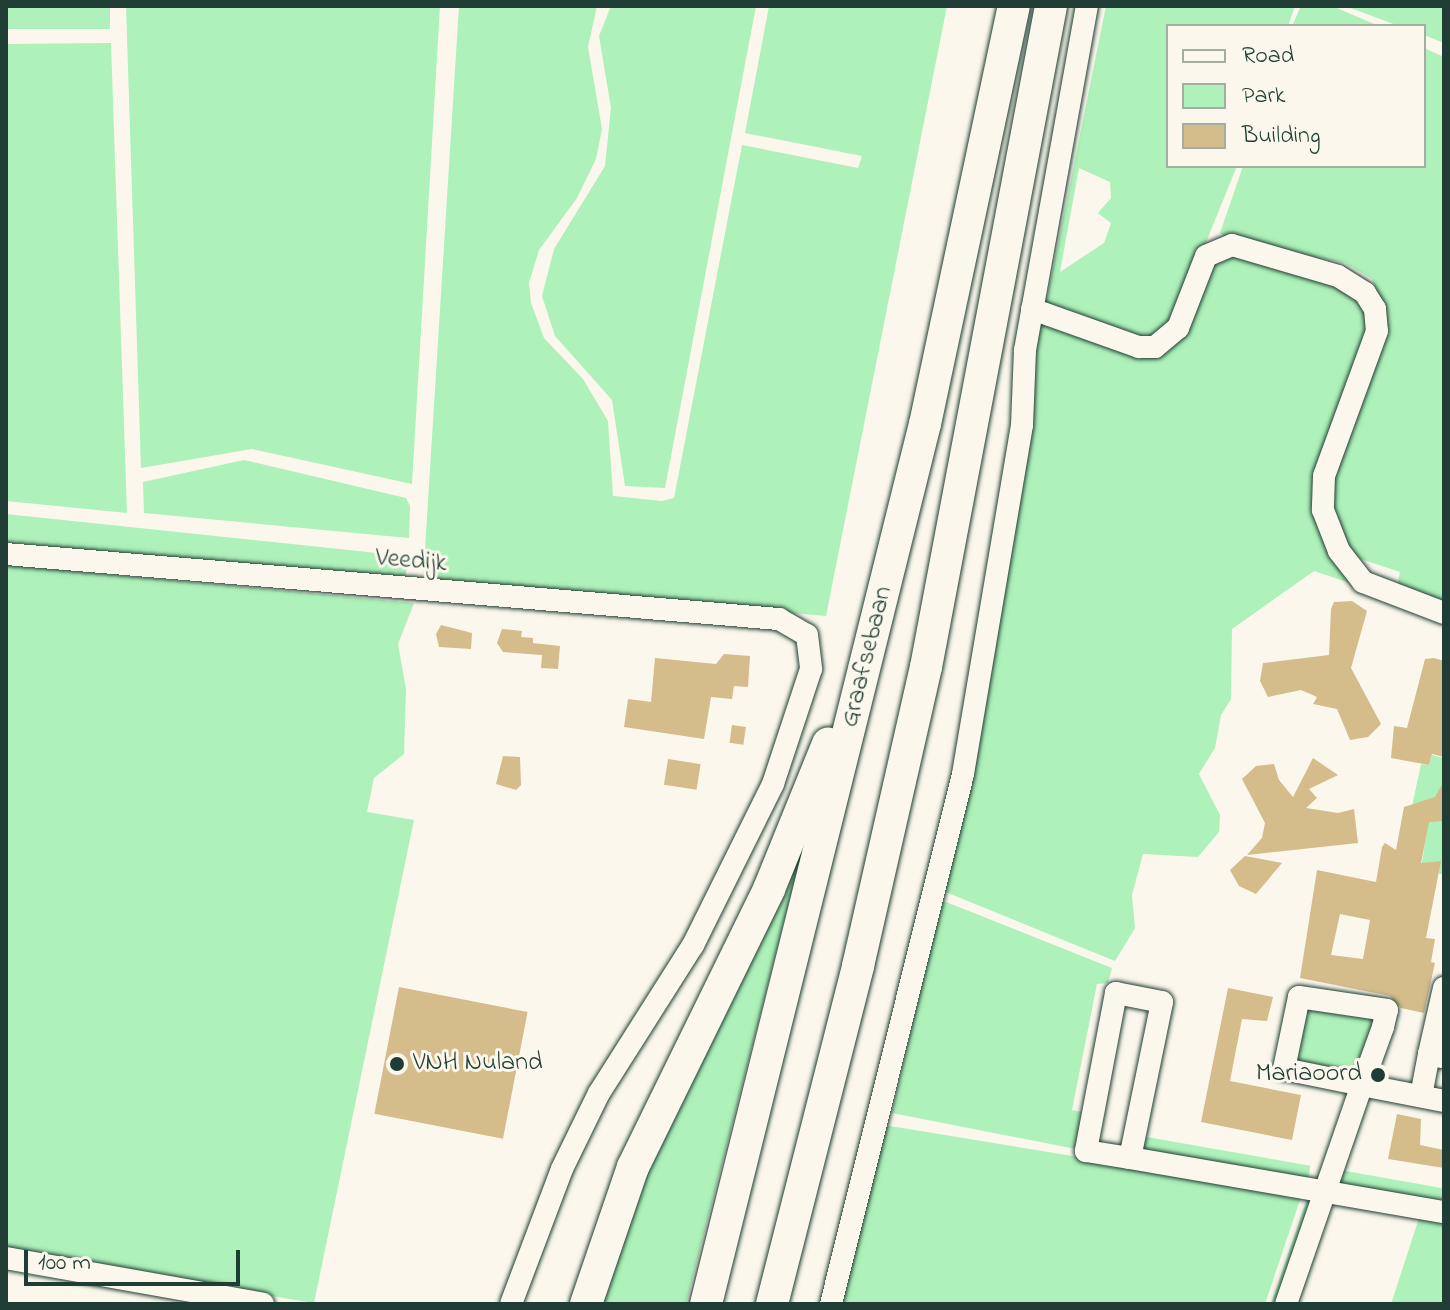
<!DOCTYPE html>
<style>
body{margin:0}
#map{position:relative;width:1450px;height:1310px;overflow:hidden;background:#fbf7ec;font-family:"Indie Flower",sans-serif}
div>[style]{position:absolute}
.green>*{inset:0;background:#aef1ba;transform-origin:0 0}
.building>*{inset:0;background:#d4bc8b;transform-origin:0 0}
.roads{filter:drop-shadow(0 0 2px #1f3d34) drop-shadow(0 0 2px #1f3d34)}
.minor>*{height:22px;margin:-11px;padding:0 11px;transform-origin:11px;border-radius:11px;background:#fbf7ec}
.highway>*{height:32px;margin:-16px;padding:0 16px;transform-origin:16px;border-radius:16px;background:#fbf7ec}
.dots>*{width:22px;height:22px;translate:-50% -50%;box-sizing:border-box;border:4px solid #fbf7ec;border-radius:50%}
span{translate:-50% -50%;white-space:nowrap;text-align:center;line-height:1.15;-webkit-text-stroke:6px #fbf7ec;paint-order:stroke}
.street-label{font-size:26px;color:#1f3d34}
.poi-label{font-size:26px;color:#1f3d34}
.left{translate:0 -50%;text-align:left}
.right{translate:-100% -50%;text-align:right}
.frame{position:absolute;inset:0;border:8px solid #1f3d34;pointer-events:none}
.legend{position:absolute;left:1166px;top:24px;width:260px;height:144px;box-sizing:border-box;background:#fbf7ec;border:2px solid #a3ada2;margin:0;padding:10px 14px;list-style:none;font-size:24px;color:#1f3d34}
.legend li{display:flex;align-items:center;gap:16px;height:40px}
.legend b{width:40px;border:2px solid #a3ada2}
.scale{position:absolute;left:24px;top:1250px;width:216px;height:36px;box-sizing:border-box;border:4px solid #1f3d34;border-top:0;padding-left:10px;font-size:24px;line-height:28px;white-space:nowrap;color:#1f3d34;-webkit-text-stroke:6px #fbf7ec;paint-order:stroke}
</style>
<div id="map">
<div class="green">
<div style="left:6px;top:6px;width:104px;height:23px"></div>
<div style="clip-path:polygon(126px 6px,440px 6px,412px 484px,252px 449px,141px 468px)"></div>
<div style="clip-path:polygon(459px 6px,597px 6px,588px 47px,602px 129px,596px 159px,577px 198px,539px 250px,529px 283px,531px 303px,544px 338px,583px 379px,608px 421px,613px 496px,662px 501px,674px 498px,742px 145px,858px 168px,862px 156px,745px 133px,769px 6px,947px 6px,826px 616px,423px 581px)"></div>
<div style="clip-path:polygon(611px 6px,756px 6px,665px 488px,625px 486px,612px 400px,555px 336px,542px 296px,554px 249px,605px 166px,611px 108px,599px 36px)"></div>
<div style="clip-path:polygon(evenodd,1106px 6px,1295px 6px,1288px 26px,1168px 26px,1168px 166px,1237px 166px,1172px 326px,1152px 343px,1045px 308px,1106px 6px,1079px 168px,1110px 182px,1111px 198px,1098px 213px,1111px 223px,1104px 243px,1060px 272px,1079px 168px)"></div>
<div style="clip-path:polygon(1301px 6px,1332px 6px,1379px 26px,1292px 26px)"></div>
<div style="clip-path:polygon(1345px 6px,1444px 6px,1444px 43px,1424px 35px,1424px 26px,1399px 26px)"></div>
<div style="clip-path:polygon(111px 43px,127px 513px,6px 501px,6px 44px)"></div>
<div style="clip-path:polygon(1424px 48px,1444px 57px,1444px 608px,1396px 591px,1400px 572px,1355px 557px,1335px 528px,1332px 482px,1384px 316px,1372px 279px,1345px 263px,1229px 240px,1220px 233px,1243px 166px,1424px 166px)"></div>
<div style="clip-path:polygon(1237px 253px,1337px 275px,1372px 313px,1319px 481px,1353px 584px,1314px 571px,1232px 629px,1231px 699px,1221px 715px,1215px 748px,1199px 774px,1220px 815px,1219px 832px,1198px 857px,1143px 854px,1132px 895px,1135px 928px,1115px 961px,943px 891px,1029px 343px,1043px 321px,1139px 358px,1167px 353px,1208px 267px)"></div>
<div style="clip-path:polygon(244px 460px,406px 498px,410px 506px,409px 538px,144px 513px,143px 482px)"></div>
<div style="left:6px;top:514px;width:404px;height:28px;rotate:6deg"></div>
<div style="clip-path:polygon(6px 565px,414px 603px,398px 644px,406px 689px,404px 754px,374px 778px,367px 812px,414px 820px,314px 1303px,6px 1253px)"></div>
<div style="clip-path:polygon(1432px 755px,1444px 758px,1444px 875px,1421px 868px,1427px 830px,1408px 825px,1421px 764px,1429px 765px)"></div>
<div style="clip-path:polygon(815px 800px,686px 1304px,595px 1304px,642px 1170px)"></div>
<div style="clip-path:polygon(941px 900px,1112px 968px,1108px 983px,1097px 984px,1072px 1110px,1082px 1112px,1076px 1149px,892px 1113px)"></div>
<div style="clip-path:polygon(1303px 1009px,1372px 1019px,1374px 1028px,1354px 1075px,1295px 1063px)"></div>
<div style="clip-path:polygon(884px 1125px,1302px 1194px,1265px 1304px,839px 1304px)"></div>
<div style="left:1141px;top:1136px;width:172px;height:18px;rotate:10deg"></div>
<div style="left:1340px;top:1170px;width:106px;height:17px;rotate:10deg"></div>
<div style="clip-path:polygon(1308px 1196px,1312px 1200px,1278px 1304px,1271px 1304px)"></div>
<div style="clip-path:polygon(1420px 1215px,1444px 1219px,1444px 1304px,1391px 1304px)"></div>
</div>
<div class="building">
<div style="clip-path:polygon(1352px 601px,1367px 611px,1351px 668px,1381px 724px,1368px 737px,1350px 740px,1337px 709px,1313px 704px,1317px 697px,1301px 690px,1268px 697px,1260px 681px,1263px 663px,1329px 655px,1331px 609px,1334px 602px)"></div>
<div style="clip-path:polygon(441px 625px,472px 633px,471px 649px,439px 647px,436px 634px)"></div>
<div style="clip-path:polygon(502px 629px,522px 631px,521px 637px,533px 638px,533px 643px,560px 646px,558px 669px,541px 668px,542px 655px,503px 652px,497px 643px)"></div>
<div style="clip-path:polygon(724px 654px,750px 656px,748px 687px,734px 686px,732px 699px,711px 697px,704px 739px,624px 727px,628px 699px,651px 702px,655px 658px,716px 664px)"></div>
<div style="clip-path:polygon(1434px 658px,1444px 661px,1444px 757px,1432px 754px,1429px 765px,1391px 758px,1394px 726px,1407px 728px,1425px 659px)"></div>
<div style="left:732px;top:725px;width:14px;height:18px;rotate:8deg"></div>
<div style="clip-path:polygon(503px 756px,520px 757px,521px 785px,516px 790px,496px 784px)"></div>
<div style="clip-path:polygon(1313px 758px,1338px 775px,1309px 789px,1317px 798px,1306px 808px,1338px 813px,1354px 809px,1358px 843px,1247px 855px,1262px 838px,1265px 823px,1242px 779px,1256px 766px,1274px 764px,1279px 780px,1293px 797px)"></div>
<div style="left:668px;top:759px;width:33px;height:26px;rotate:9deg"></div>
<div style="clip-path:polygon(evenodd,1444px 781px,1444px 821px,1429px 822px,1421px 863px,1441px 861px,1426px 938px,1435px 939px,1431px 962px,1435px 963px,1424px 1013px,1401px 1008px,1390px 996px,1300px 978px,1317px 870px,1376px 882px,1382px 847px,1385px 843px,1396px 850px,1404px 807px,1435px 797px,1444px 781px,1340px 914px,1370px 920px,1363px 959px,1331px 955px,1340px 914px)"></div>
<div style="clip-path:polygon(1245px 856px,1282px 863px,1256px 894px,1239px 886px,1230px 870px)"></div>
<div style="left:399px;top:987px;width:131px;height:129px;rotate:11deg"></div>
<div style="clip-path:polygon(1228px 988px,1273px 997px,1267px 1021px,1242px 1019px,1230px 1081px,1301px 1095px,1292px 1140px,1201px 1122px)"></div>
<div style="clip-path:polygon(1397px 1114px,1421px 1119px,1420px 1145px,1444px 1150px,1444px 1168px,1388px 1159px)"></div>
</div>
<div class="roads">
<div class="minor">
<div style="left:1032px;top:309px;width:114px;rotate:19.6deg"></div>
<div style="left:1139px;top:347px;width:16px"></div>
<div style="left:1155px;top:347px;width:30px;rotate:-40deg"></div>
<div style="left:1178px;top:328px;width:77px;rotate:-68.7deg"></div>
<div style="left:1206px;top:256px;width:28px;rotate:-23deg"></div>
<div style="left:1232px;top:245px;width:110px;rotate:16.3deg"></div>
<div style="left:1338px;top:276px;width:32px;rotate:32deg"></div>
<div style="left:1365px;top:293px;width:19px;rotate:58deg"></div>
<div style="left:1375px;top:309px;width:22px;rotate:85deg"></div>
<div style="left:1377px;top:331px;width:154px;rotate:110.1deg"></div>
<div style="left:1324px;top:476px;width:34px;rotate:92deg"></div>
<div style="left:1323px;top:510px;width:44px;rotate:68.7deg"></div>
<div style="left:1339px;top:551px;width:39px;rotate:52deg"></div>
<div style="left:1363px;top:582px;width:87px;rotate:20.9deg"></div>
<div style="left:6px;top:554px;width:776px;rotate:4.81deg"></div>
<div style="left:779px;top:619px;width:32px;rotate:30deg"></div>
<div style="left:807px;top:635px;width:34px;rotate:83deg"></div>
<div style="left:811px;top:669px;width:121px;rotate:108.3deg"></div>
<div style="left:773px;top:784px;width:180px;rotate:116.4deg"></div>
<div style="left:693px;top:945px;width:175px;rotate:122.4deg"></div>
<div style="left:599px;top:1093px;width:85px;rotate:116deg"></div>
<div style="left:562px;top:1169px;width:144px;rotate:110.7deg"></div>
<div style="left:1429px;top:1054px;width:68px;rotate:-77.2deg"></div>
<div style="left:1421px;top:1096px;width:43px;rotate:-79.2deg"></div>
<div style="left:1429px;top:1054px;width:12px;rotate:14deg"></div>
<div style="left:1130px;top:1158px;width:159px;rotate:-78.4deg"></div>
<div style="left:1162px;top:1002px;width:47px;rotate:-168.9deg"></div>
<div style="left:1116px;top:993px;width:161px;rotate:100.8deg"></div>
<div style="left:1086px;top:1151px;width:45px;rotate:9deg"></div>
<div style="left:1130px;top:1158px;width:319px;rotate:9.8deg"></div>
<div style="left:6px;top:1258px;width:261px;rotate:10.1deg"></div>
<div style="left:831px;top:1304px;width:546px;rotate:-76.01deg"></div>
<div style="left:963px;top:774px;width:354px;rotate:-80.4deg"></div>
<div style="left:1022px;top:425px;width:75px;rotate:-87.7deg"></div>
<div style="left:1025px;top:350px;width:350px;rotate:-79.8deg"></div>
<div style="left:1286px;top:1304px;width:232px;rotate:-70.9deg"></div>
<div style="left:1362px;top:1085px;width:62px;rotate:-70.1deg"></div>
<div style="left:1383px;top:1027px;width:17px;rotate:-77deg"></div>
<div style="left:1387px;top:1010px;width:89px;rotate:-171.6deg"></div>
<div style="left:1299px;top:997px;width:74px;rotate:101.8deg"></div>
<div style="left:1284px;top:1069px;width:80px;rotate:11.6deg"></div>
<div style="left:1362px;top:1085px;width:84px;rotate:11deg"></div>
</div>
<div class="highway">
<div style="left:586px;top:1304px;width:145px;rotate:-71.1deg"></div>
<div style="left:633px;top:1167px;width:309px;rotate:-63.9deg"></div>
<div style="left:769px;top:889px;width:157px;rotate:-67.9deg"></div>
<div style="left:706px;top:1304px;width:907px;rotate:-76.03deg"></div>
<div style="left:925px;top:424px;width:427px;rotate:-78deg"></div>
<div style="left:772px;top:1304px;width:349px;rotate:-75.7deg"></div>
<div style="left:858px;top:966px;width:307px;rotate:-77.2deg"></div>
<div style="left:926px;top:667px;width:673px;rotate:-79.29deg"></div>
</div>
</div>
<div class="dots">
<div style="left:397px;top:1064px;background:#1f3d34"></div>
<div style="left:1378px;top:1075px;background:#1f3d34"></div>
</div>
<div class="street-label">
<span style="left:411px;top:562px;rotate:5deg">Veedijk</span>
<span style="left:868px;top:657px;rotate:-76deg">Graafsebaan</span>
</div>
<div class="poi-label">
<span class="left" style="left:413px;top:1064px">VNH Nuland</span>
<span class="right" style="left:1362px;top:1075px">Mariaoord</span>
</div>
<div class="frame"></div>
<ul class="legend">
<li><b style="height:10px;background:#fbf7ec"></b>Road</li>
<li><b style="height:22px;background:#aef1ba"></b>Park</li>
<li><b style="height:22px;background:#d4bc8b"></b>Building</li>
</ul>
<div class="scale">100 m</div>
</div>
